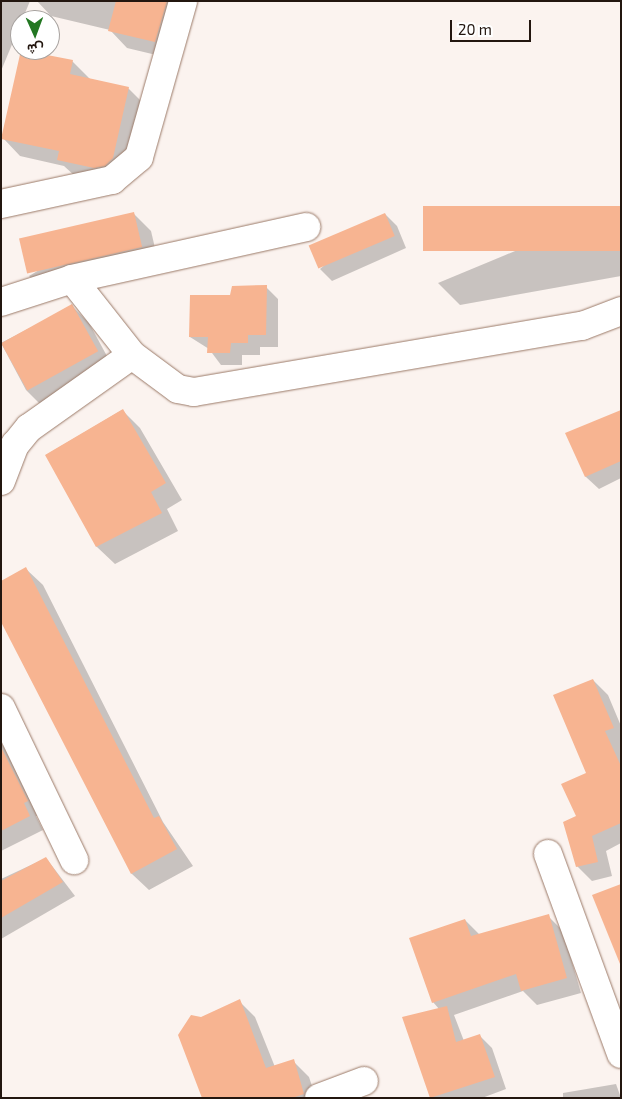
<!DOCTYPE html>
<meta charset="utf-8">
<style>
body{margin:0}
#map{position:relative;width:622px;height:1099px;overflow:hidden;background:#fbf3ef;font-family:"Exo 2",Vazirmatn,sans-serif}
div>[style]{position:absolute}
.shadow>*{inset:0;background:#0003}
.building>*{inset:0;background:#f7b491;transform-origin:0 0}
.roads{filter:drop-shadow(0 0 1px #9b7a68) drop-shadow(0 0 1px #9b7a68)}
.street>*{height:28px;margin:-14px;padding:0 14px;transform-origin:14px;border-radius:14px;background:#fff}
span{translate:-50% -50%;white-space:nowrap;text-align:center;line-height:1.15;-webkit-text-stroke:4.5px #fff;paint-order:stroke}
.frame{position:absolute;inset:0;border:2px solid #23160f;pointer-events:none}
.north{position:absolute;left:10px;top:10px;width:50px;height:50px;box-sizing:border-box;background:#fff;border:1px solid #a7a29f;border-radius:50%;rotate:178deg;font-size:14px;font-weight:700;line-height:20px;text-align:center;color:#23160f}
.north::after{content:'';display:block;margin:auto;width:18px;height:22px;background:#237722;clip-path:polygon(50% 0,100% 100%,50% 72%,0 100%)}
.scale{position:absolute;left:450px;top:20px;width:81px;height:22px;box-sizing:border-box;border:2px solid #23160f;border-top:0;padding-left:6px;font-size:15px;line-height:18px;white-space:nowrap;color:#23160f;-webkit-text-stroke:4px #fff;paint-order:stroke}
</style>
<div id="map">
<div class="shadow">
<div style="clip-path:polygon(1px 1px,30px 1px,1px 71px)"></div>
<div style="clip-path:polygon(37px 1px,193px 1px,173px 59px,127px 48px,110px 30px,51px 16px)"></div>
<div style="clip-path:polygon(22px 50px,72px 61px,90px 79px,128px 88px,146px 106px,130px 176px,76px 177px,64px 166px,20px 156px,3px 138px)"></div>
<div style="clip-path:polygon(621px 207px,621px 276px,460px 305px,438px 283px)"></div>
<div style="clip-path:polygon(134px 214px,151px 231px,159px 265px,46px 294px,29px 276px)"></div>
<div style="clip-path:polygon(385px 214px,397px 226px,406px 248px,332px 281px,320px 269px)"></div>
<div style="clip-path:polygon(266px 287px,278px 299px,278px 347px,260px 347px,260px 355px,242px 355px,242px 365px,221px 365px,209px 349px,190px 337px,231px 296px)"></div>
<div style="clip-path:polygon(72px 306px,89px 323px,114px 369px,43px 407px,26px 390px,1px 343px)"></div>
<div style="clip-path:polygon(122px 410px,140px 428px,182px 500px,167px 509px,178px 531px,115px 564px,97px 547px,46px 455px)"></div>
<div style="clip-path:polygon(621px 413px,621px 478px,599px 489px,586px 477px,567px 434px)"></div>
<div style="clip-path:polygon(26px 569px,43px 585px,163px 822px,193px 866px,149px 890px,132px 874px,1px 619px)"></div>
<div style="clip-path:polygon(593px 680px,608px 695px,621px 726px,621px 843px,606px 851px,612px 876px,592px 881px,577px 866px,577px 817px,587px 773px)"></div>
<div style="clip-path:polygon(1px 742px,41px 815px,36px 816px,43px 830px,1px 851px)"></div>
<div style="clip-path:polygon(46px 858px,75px 896px,1px 939px,1px 879px)"></div>
<div style="clip-path:polygon(548px 916px,563px 931px,581px 993px,537px 1005px,523px 991px,454px 1015px,464px 1041px,479px 1035px,492px 1048px,506px 1089px,482px 1098px,431px 1098px,404px 1018px,439px 1009px,433px 1002px,465px 920px,480px 935px)"></div>
<div style="clip-path:polygon(239px 1001px,255px 1017px,275px 1067px,293px 1061px,309px 1077px,316px 1098px,205px 1098px,201px 1019px)"></div>
<div style="clip-path:polygon(616px 1084px,621px 1098px,563px 1098px,563px 1093px)"></div>
</div>
<div class="building">
<div style="clip-path:polygon(116px 1px,167px 1px,155px 42px,108px 31px)"></div>
<div style="clip-path:polygon(21px 50px,73px 60px,70px 74px,129px 87px,113px 158px,105px 166px,94px 168px,57px 160px,59px 151px,1px 139px)"></div>
<div style="left:621px;top:206px;width:45px;height:198px;rotate:90deg"></div>
<div style="left:134px;top:212px;width:36px;height:118px;rotate:77deg"></div>
<div style="left:385px;top:213px;width:25px;height:83px;rotate:67deg"></div>
<div style="clip-path:polygon(267px 285px,266px 335px,248px 335px,248px 343px,231px 343px,230px 353px,207px 353px,208px 337px,189px 337px,190px 295px,230px 295px,232px 286px)"></div>
<div style="left:72px;top:304px;width:54px;height:81px;rotate:61deg"></div>
<div style="clip-path:polygon(123px 409px,166px 483px,151px 492px,162px 513px,96px 547px,45px 455px)"></div>
<div style="clip-path:polygon(621px 410px,621px 461px,585px 477px,565px 433px)"></div>
<div style="clip-path:polygon(26px 567px,154px 818px,159px 816px,177px 849px,131px 874px,1px 622px,1px 581px)"></div>
<div style="clip-path:polygon(593px 679px,614px 728px,605px 731px,621px 766px,621px 823px,592px 836px,598px 862px,576px 867px,563px 822px,576px 816px,561px 784px,586px 773px,553px 695px)"></div>
<div style="clip-path:polygon(1px 747px,28px 801px,24px 803px,30px 816px,1px 831px)"></div>
<div style="clip-path:polygon(46px 857px,63px 882px,1px 918px,1px 881px)"></div>
<div style="clip-path:polygon(621px 884px,621px 964px,620px 964px,592px 895px)"></div>
<div style="clip-path:polygon(549px 914px,567px 978px,521px 991px,516px 974px,432px 1003px,409px 938px,465px 919px,471px 936px)"></div>
<div style="clip-path:polygon(240px 999px,266px 1068px,294px 1059px,304px 1094px,292px 1098px,202px 1098px,178px 1035px,191px 1015px,201px 1017px)"></div>
<div style="clip-path:polygon(447px 1006px,456px 1042px,480px 1034px,495px 1077px,430px 1098px,402px 1017px)"></div>
</div>
<div class="roads">
<div class="street">
<div style="left:1px;top:204px;width:114px;rotate:-12.2deg"></div>
<div style="left:112px;top:180px;width:35px;rotate:-40deg"></div>
<div style="left:139px;top:157px;width:162px;rotate:-74.2deg"></div>
<div style="left:72px;top:279px;width:97px;rotate:51.7deg"></div>
<div style="left:132px;top:355px;width:57px;rotate:36.5deg"></div>
<div style="left:178px;top:389px;width:16px;rotate:11deg"></div>
<div style="left:194px;top:392px;width:394px;rotate:-9.7deg"></div>
<div style="left:582px;top:326px;width:42px;rotate:-21deg"></div>
<div style="left:1px;top:302px;width:75px;rotate:-17.9deg"></div>
<div style="left:72px;top:279px;width:240px;rotate:-12.5deg"></div>
<div style="left:1px;top:481px;width:39px;rotate:-69deg"></div>
<div style="left:15px;top:445px;width:22px;rotate:-51deg"></div>
<div style="left:29px;top:428px;width:126px;rotate:-35.3deg"></div>
<div style="left:1px;top:708px;width:169px;rotate:64.3deg"></div>
<div style="left:548px;top:854px;width:213px;rotate:69.9deg"></div>
<div style="left:319px;top:1098px;width:48px;rotate:-20.7deg"></div>
</div>
</div>
<div class="frame"></div>
<div class="north">ش</div>
<div class="scale">20 m</div>
</div>
